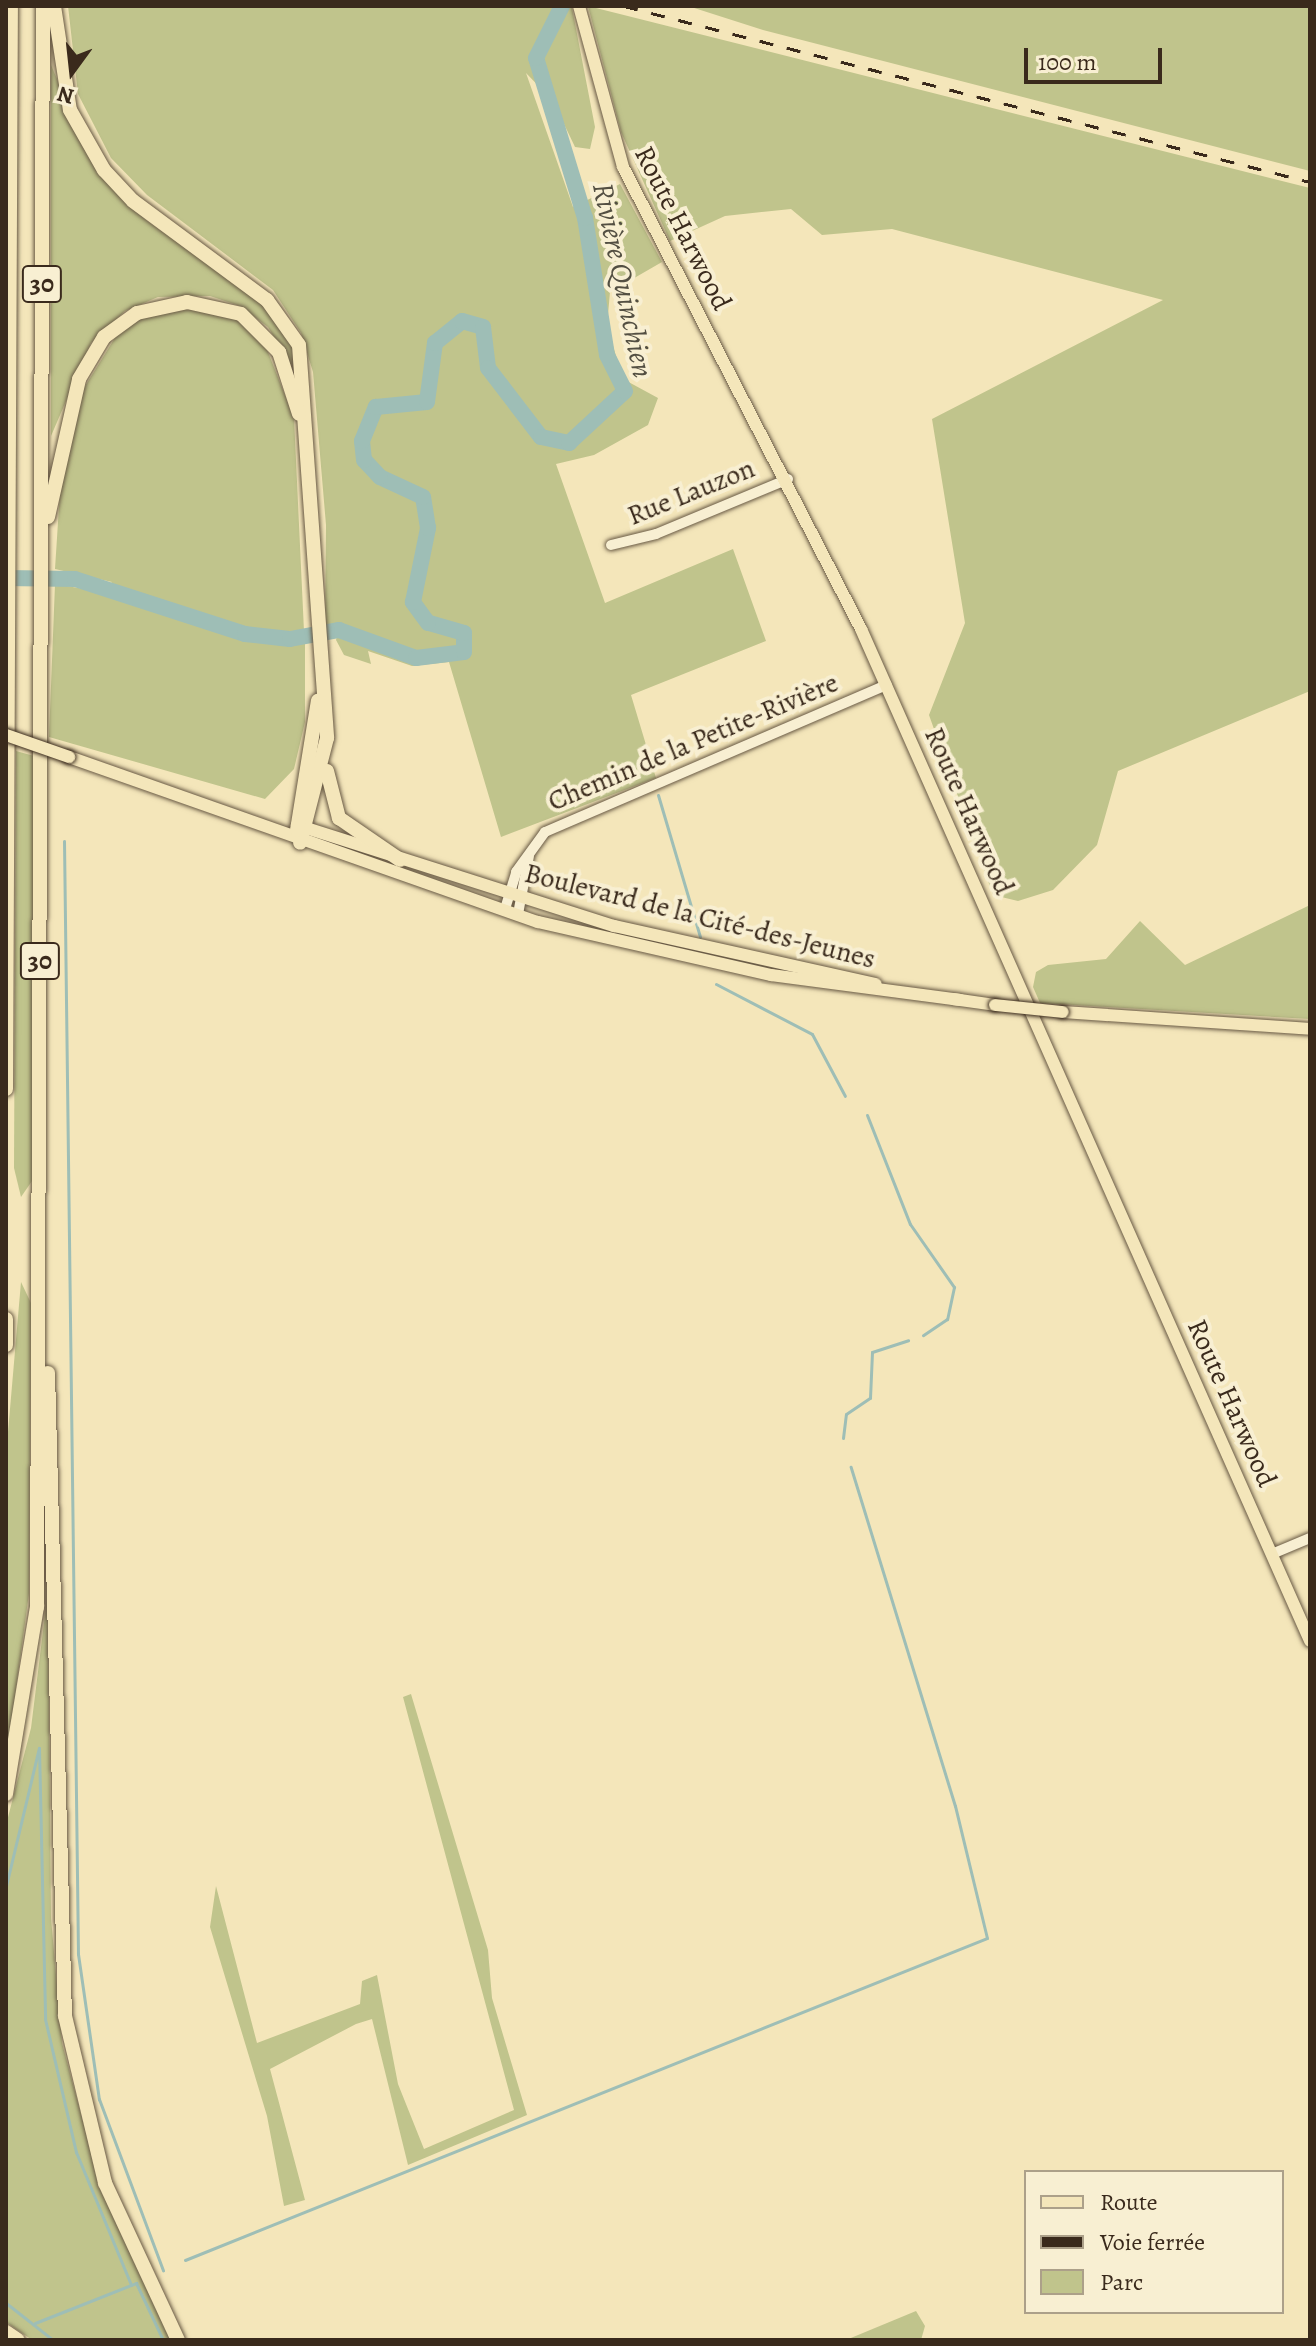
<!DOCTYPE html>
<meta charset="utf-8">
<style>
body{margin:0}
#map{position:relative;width:1316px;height:2346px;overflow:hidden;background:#f4e6ba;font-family:Alegreya,serif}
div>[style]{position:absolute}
.green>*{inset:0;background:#c0c48c}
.stream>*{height:3px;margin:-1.5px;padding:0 1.5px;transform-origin:1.5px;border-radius:1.5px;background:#9ebeb6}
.river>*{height:16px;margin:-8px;padding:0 8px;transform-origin:8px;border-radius:8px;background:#9ebeb6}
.roads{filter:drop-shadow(0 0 2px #685944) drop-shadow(0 0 2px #685944)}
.minor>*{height:10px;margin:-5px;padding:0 5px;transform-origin:5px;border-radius:5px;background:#f8efd2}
.major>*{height:12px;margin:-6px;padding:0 6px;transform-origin:6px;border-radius:6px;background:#f4e6ba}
.highway>*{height:14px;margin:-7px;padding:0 7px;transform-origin:7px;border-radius:7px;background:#f4e6ba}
.rail>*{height:3px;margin-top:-1.5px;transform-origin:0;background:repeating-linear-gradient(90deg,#3a2a1c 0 14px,transparent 0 28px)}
.bridges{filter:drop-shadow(0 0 2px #3a2a1c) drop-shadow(0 0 2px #3a2a1c)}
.major-bridge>*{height:12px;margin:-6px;padding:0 6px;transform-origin:6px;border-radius:6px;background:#f4e6ba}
span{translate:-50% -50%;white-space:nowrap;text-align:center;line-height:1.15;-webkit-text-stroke:8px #f8efd2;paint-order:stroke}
.shield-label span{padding:2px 6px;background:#f8efd2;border:2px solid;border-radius:6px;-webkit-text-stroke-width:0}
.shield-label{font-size:26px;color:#3a2a1c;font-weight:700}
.street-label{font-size:28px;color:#3a2a1c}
.water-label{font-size:30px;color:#534f42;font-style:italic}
.frame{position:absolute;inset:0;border:8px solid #3a2a1c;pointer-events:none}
.legend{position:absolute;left:1024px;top:2170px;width:260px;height:144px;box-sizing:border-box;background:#f8efd2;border:2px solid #aca089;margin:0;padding:10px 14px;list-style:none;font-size:24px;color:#3a2a1c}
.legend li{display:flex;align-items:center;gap:16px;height:40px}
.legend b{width:40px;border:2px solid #aca089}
.north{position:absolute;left:32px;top:32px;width:80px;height:80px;-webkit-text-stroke:6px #f8efd2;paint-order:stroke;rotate:195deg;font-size:22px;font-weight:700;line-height:32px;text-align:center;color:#3a2a1c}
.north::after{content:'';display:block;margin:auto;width:28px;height:36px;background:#3a2a1c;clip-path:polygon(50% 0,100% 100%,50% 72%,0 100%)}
.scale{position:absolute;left:1024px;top:48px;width:138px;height:36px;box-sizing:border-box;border:4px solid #3a2a1c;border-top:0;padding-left:10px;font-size:24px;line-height:28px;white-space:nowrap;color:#3a2a1c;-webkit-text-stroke:6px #f8efd2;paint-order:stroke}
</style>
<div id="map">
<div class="green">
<div style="clip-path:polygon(68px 6px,572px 8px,595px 127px,590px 149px,575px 147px,553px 101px,526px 73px,573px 207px,620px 184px,662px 262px,610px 292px,607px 326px,623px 379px,658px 398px,648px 425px,594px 455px,556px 464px,605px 603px,733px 549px,766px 641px,631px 695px,656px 778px,501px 837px,449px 662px,412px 666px,368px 651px,371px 664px,344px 655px,336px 640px,340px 625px,325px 627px,326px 525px,313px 372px,301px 333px,273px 290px,147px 195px,111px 158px,78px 94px)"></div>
<div style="clip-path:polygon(588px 6px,1310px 188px,1310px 691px,1118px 771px,1097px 845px,1053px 890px,1018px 901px,993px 895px,929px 715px,965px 623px,932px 419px,1163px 300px,892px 229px,822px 235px,791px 209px,725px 216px,670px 241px,621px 132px)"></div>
<div style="clip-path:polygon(688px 6px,1310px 6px,1310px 171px,763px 30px)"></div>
<div style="clip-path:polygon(51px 65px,97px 173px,146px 220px,263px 304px,294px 349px,295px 372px,268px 327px,240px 306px,210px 296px,158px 297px,125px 311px,91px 343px,51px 436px)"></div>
<div style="clip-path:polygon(188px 308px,237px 319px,264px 342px,294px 418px,304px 631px,287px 635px,260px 628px,263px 639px,305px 641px,305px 722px,294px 769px,265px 799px,49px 737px,55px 584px,102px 592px,112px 582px,55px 569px,60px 491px,79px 396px,118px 333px,148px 315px)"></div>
<div style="clip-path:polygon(16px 751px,34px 756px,32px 1181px,21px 1197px,14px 1168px)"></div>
<div style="clip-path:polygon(1310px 905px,1310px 1019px,1040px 1003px,1033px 987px,1036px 972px,1048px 965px,1106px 959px,1140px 921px,1185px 965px)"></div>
<div style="clip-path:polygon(21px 1282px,31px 1303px,29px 1593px,6px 1763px,6px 1455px)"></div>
<div style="clip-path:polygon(48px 1591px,51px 1918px,62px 2043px,102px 2193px,172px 2340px,32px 2340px,6px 2322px,6px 1825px,31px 1728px)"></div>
<div style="clip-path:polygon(411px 1694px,488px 1950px,492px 1998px,527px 2115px,408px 2165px,372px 2019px,356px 2024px,270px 2069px,305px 2200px,284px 2206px,267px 2116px,210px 1927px,216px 1886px,257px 2043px,360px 2004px,362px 1981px,377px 1975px,398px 2084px,424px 2149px,514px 2110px,403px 1697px)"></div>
<div style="clip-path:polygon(916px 2311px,925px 2326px,921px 2340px,846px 2340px)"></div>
</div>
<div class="stream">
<div style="left:559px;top:10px;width:4px;rotate:-90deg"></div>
<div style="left:658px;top:795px;width:148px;rotate:73.5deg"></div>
<div style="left:64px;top:841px;width:1113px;rotate:89.28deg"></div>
<div style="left:78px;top:1954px;width:147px;rotate:81.8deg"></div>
<div style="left:99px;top:2099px;width:183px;rotate:69.5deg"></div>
<div style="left:716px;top:984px;width:108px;rotate:27.5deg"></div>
<div style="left:812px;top:1034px;width:70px;rotate:62deg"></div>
<div style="left:867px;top:1115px;width:117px;rotate:68.5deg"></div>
<div style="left:910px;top:1224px;width:77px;rotate:55.1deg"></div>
<div style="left:954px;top:1287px;width:33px;rotate:102deg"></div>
<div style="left:947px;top:1319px;width:29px;rotate:146deg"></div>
<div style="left:843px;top:1438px;width:24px;rotate:-83deg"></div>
<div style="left:846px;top:1414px;width:29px;rotate:-34deg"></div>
<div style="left:870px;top:1398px;width:46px;rotate:-87.5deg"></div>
<div style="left:872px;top:1352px;width:38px;rotate:-18deg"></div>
<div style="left:6px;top:1886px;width:142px;rotate:-76.6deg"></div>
<div style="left:39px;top:1748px;width:271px;rotate:88.7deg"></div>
<div style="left:45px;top:2019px;width:137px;rotate:76.9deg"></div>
<div style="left:76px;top:2152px;width:144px;rotate:67.5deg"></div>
<div style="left:185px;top:2260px;width:864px;rotate:-21.88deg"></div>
<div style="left:987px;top:1938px;width:136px;rotate:-103.6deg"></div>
<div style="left:955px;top:1806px;width:355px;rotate:-107.1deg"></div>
<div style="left:6px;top:2303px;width:60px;rotate:38.2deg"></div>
<div style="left:35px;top:2323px;width:109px;rotate:-21.6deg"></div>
<div style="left:136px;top:2283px;width:63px;rotate:64.7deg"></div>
</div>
<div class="river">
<div style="left:6px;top:578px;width:69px;rotate:0.8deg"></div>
<div style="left:75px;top:579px;width:179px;rotate:17.9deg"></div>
<div style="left:245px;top:634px;width:45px;rotate:6.3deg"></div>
<div style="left:290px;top:639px;width:50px;rotate:-10.4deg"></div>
<div style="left:339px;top:630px;width:82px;rotate:20deg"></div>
<div style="left:416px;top:658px;width:48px;rotate:-7.1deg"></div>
<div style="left:464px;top:652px;width:19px;rotate:-90deg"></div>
<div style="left:464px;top:633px;width:37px;rotate:-164deg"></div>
<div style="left:428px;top:623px;width:26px;rotate:-126deg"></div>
<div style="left:413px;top:602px;width:76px;rotate:-78.5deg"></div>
<div style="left:428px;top:528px;width:31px;rotate:-99deg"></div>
<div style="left:423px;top:497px;width:47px;rotate:-155.1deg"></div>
<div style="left:380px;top:477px;width:23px;rotate:-133deg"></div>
<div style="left:364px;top:460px;width:19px;rotate:-96deg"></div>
<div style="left:362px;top:441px;width:37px;rotate:-68deg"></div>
<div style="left:376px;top:407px;width:51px;rotate:-5.6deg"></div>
<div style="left:427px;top:402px;width:60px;rotate:-82.3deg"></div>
<div style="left:435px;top:343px;width:35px;rotate:-39deg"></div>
<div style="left:462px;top:321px;width:22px;rotate:16deg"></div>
<div style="left:483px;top:327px;width:41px;rotate:83deg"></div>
<div style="left:488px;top:368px;width:87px;rotate:52.5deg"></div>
<div style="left:541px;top:437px;width:29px;rotate:12deg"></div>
<div style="left:569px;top:443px;width:76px;rotate:-42.9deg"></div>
<div style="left:625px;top:391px;width:40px;rotate:-116.6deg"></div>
<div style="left:607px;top:355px;width:139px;rotate:-99.1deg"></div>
<div style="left:585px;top:218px;width:167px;rotate:-107deg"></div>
<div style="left:536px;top:58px;width:58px;rotate:-63.4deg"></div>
</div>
<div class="roads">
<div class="minor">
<div style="left:611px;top:545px;width:46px;rotate:-13.7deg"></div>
<div style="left:656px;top:534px;width:143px;rotate:-22.6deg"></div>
<div style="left:505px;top:909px;width:39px;rotate:-73deg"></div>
<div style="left:516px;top:872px;width:49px;rotate:-54.1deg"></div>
<div style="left:545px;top:832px;width:372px;rotate:-23.3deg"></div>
<div style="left:518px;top:914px;width:59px;rotate:-79.3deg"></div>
<div style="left:1272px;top:1554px;width:41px;rotate:-22.8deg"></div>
</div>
<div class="major">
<div style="left:579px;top:6px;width:167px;rotate:74.7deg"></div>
<div style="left:623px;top:167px;width:520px;rotate:62.74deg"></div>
<div style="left:861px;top:629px;width:1107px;rotate:66.07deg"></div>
<div style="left:69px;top:757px;width:497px;rotate:19.4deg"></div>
<div style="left:538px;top:922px;width:239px;rotate:12.8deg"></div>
<div style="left:771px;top:975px;width:191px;rotate:7.5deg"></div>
<div style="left:297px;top:825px;width:333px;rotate:17.7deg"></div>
<div style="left:614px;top:926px;width:268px;rotate:12.5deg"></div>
<div style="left:953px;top:999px;width:42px;rotate:8.1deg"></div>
<div style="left:1063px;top:1012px;width:248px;rotate:3.9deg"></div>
</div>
<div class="highway">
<div style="left:54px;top:6px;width:105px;rotate:81.3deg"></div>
<div style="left:70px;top:110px;width:69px;rotate:60.5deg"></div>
<div style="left:104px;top:170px;width:42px;rotate:46.9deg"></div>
<div style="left:133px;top:201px;width:167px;rotate:36.5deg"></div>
<div style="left:267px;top:300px;width:55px;rotate:54.6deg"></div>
<div style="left:299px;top:345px;width:394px;rotate:85.9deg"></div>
<div style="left:327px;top:738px;width:108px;rotate:104.4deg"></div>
<div style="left:48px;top:517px;width:141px;rotate:-77.3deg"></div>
<div style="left:79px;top:379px;width:49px;rotate:-59.2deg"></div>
<div style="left:104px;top:337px;width:41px;rotate:-36deg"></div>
<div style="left:137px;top:313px;width:51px;rotate:-12.4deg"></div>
<div style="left:187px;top:302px;width:55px;rotate:12.5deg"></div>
<div style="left:241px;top:314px;width:54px;rotate:45deg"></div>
<div style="left:279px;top:352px;width:65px;rotate:72.1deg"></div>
<div style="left:327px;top:771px;width:49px;rotate:75.7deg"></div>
<div style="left:339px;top:818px;width:74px;rotate:34.5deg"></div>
<div style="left:297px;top:830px;width:131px;rotate:-80.8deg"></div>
<div style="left:6px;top:1089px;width:1083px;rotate:-89.74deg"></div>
<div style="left:6px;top:1319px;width:26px;rotate:90deg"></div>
<div style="left:48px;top:1373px;width:643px;rotate:88.49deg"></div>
<div style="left:65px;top:2016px;width:172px;rotate:76.5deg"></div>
<div style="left:105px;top:2183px;width:173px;rotate:65.1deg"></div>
<div style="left:6px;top:1794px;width:190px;rotate:-80.6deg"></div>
<div style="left:37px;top:1607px;width:1601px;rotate:-89.79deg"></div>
<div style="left:6px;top:2332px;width:14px;rotate:34deg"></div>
</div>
</div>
<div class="rail">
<div style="left:624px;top:6px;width:708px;rotate:14.39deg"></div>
</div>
<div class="bridges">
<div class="major-bridge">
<div style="left:6px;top:735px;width:67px;rotate:19.2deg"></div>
<div style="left:995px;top:1005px;width:68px;rotate:5.9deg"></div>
</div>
</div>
<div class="shield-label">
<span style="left:42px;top:284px">30</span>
<span style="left:40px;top:961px">30</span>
</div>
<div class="street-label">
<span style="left:683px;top:228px;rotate:63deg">Route Harwood</span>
<span style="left:691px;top:492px;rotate:-22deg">Rue Lauzon</span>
<span style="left:693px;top:742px;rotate:-23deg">Chemin de la Petite-Rivière</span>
<span style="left:969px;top:811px;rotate:66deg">Route Harwood</span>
<span style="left:700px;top:916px;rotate:14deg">Boulevard de la Cité-des-Jeunes</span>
<span style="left:1232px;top:1403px;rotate:66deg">Route Harwood</span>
</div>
<div class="water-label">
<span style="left:623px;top:280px;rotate:78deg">Rivière Quinchien</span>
</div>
<div class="frame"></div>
<ul class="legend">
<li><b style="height:10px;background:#f4e6ba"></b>Route</li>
<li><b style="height:10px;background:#3a2a1c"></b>Voie ferrée</li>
<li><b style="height:22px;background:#c0c48c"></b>Parc</li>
</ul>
<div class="north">N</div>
<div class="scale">100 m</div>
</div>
